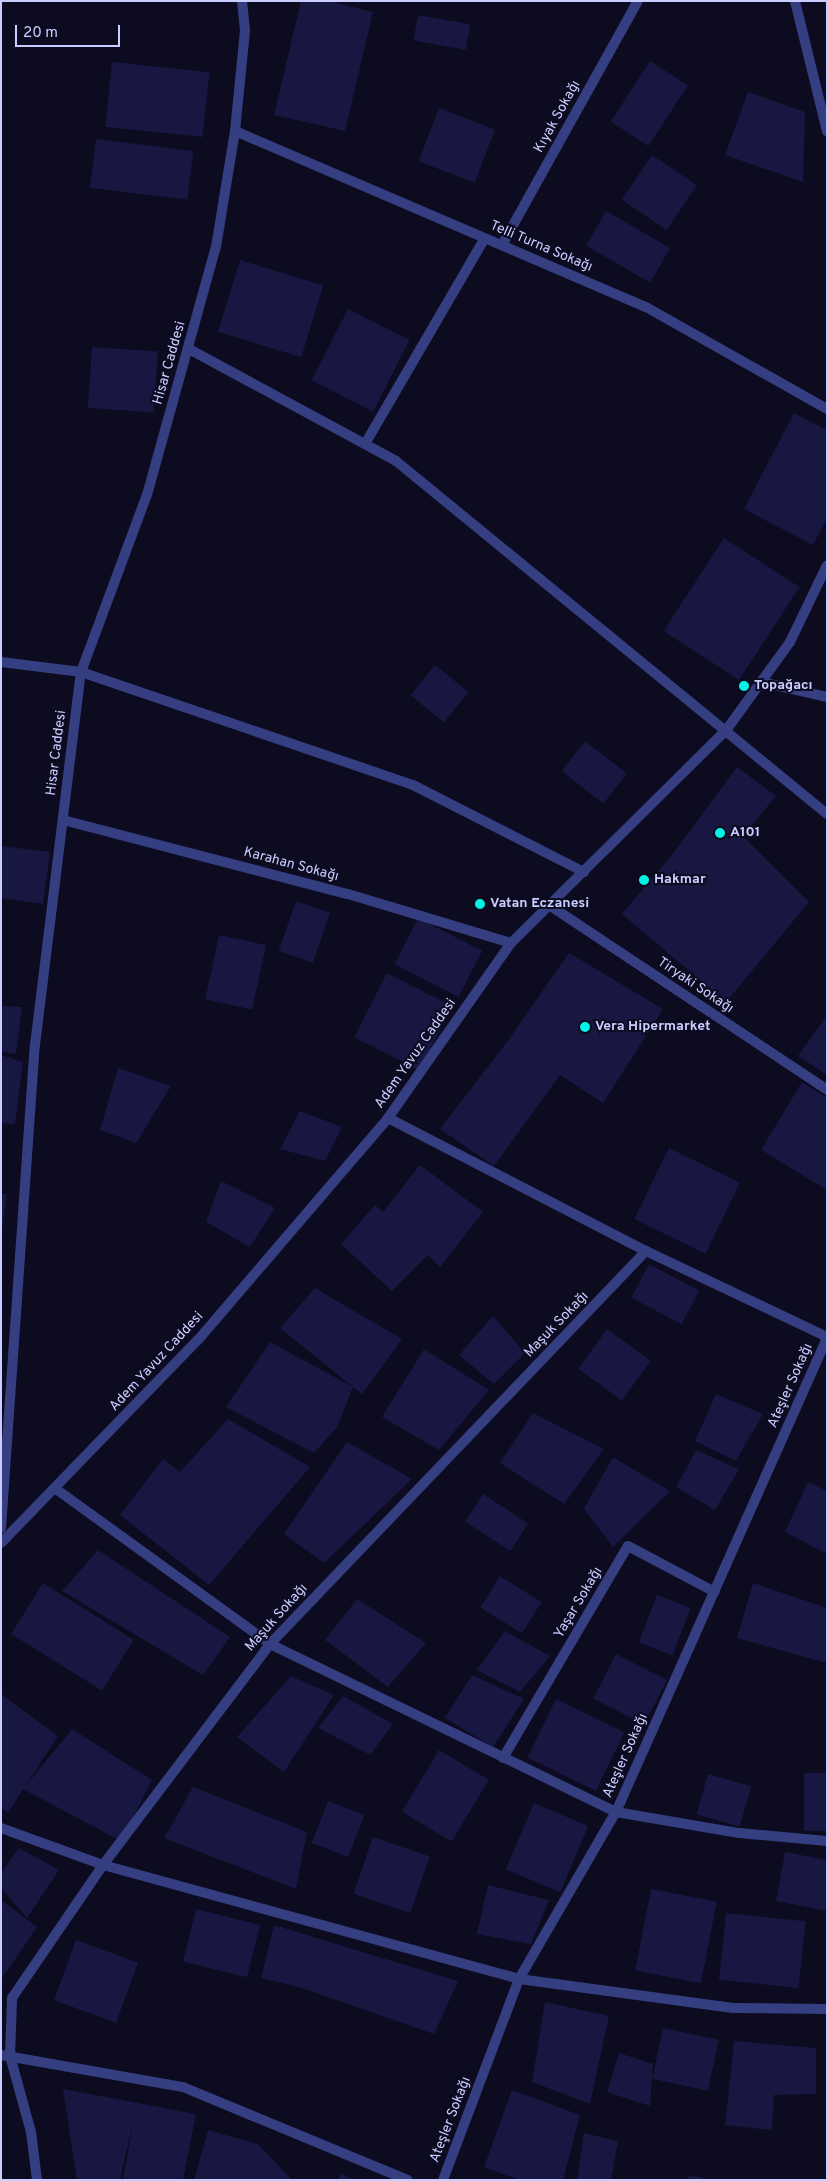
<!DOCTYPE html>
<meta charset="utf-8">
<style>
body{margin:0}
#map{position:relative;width:828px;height:2181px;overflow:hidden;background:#0c0b20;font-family:Overpass,sans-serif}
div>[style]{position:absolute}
.building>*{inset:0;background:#181742;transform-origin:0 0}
.minor>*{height:10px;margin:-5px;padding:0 5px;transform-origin:5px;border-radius:5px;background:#343e81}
.tertiary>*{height:10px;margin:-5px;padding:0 5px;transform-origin:5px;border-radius:5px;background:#343e81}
.dots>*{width:14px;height:14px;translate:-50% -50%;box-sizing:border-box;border:2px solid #0c0b20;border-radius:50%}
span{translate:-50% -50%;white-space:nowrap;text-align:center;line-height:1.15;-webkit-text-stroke:4px #0c0b20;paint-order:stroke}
.street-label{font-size:14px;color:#cacdff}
.poi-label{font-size:14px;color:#cacdff;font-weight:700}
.left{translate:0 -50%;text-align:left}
.frame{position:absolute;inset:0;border:2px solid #cacdff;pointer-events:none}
.scale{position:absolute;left:15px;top:25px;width:105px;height:22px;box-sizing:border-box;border:2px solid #cacdff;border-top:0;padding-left:6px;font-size:15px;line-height:18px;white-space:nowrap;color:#cacdff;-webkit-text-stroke:4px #0c0b20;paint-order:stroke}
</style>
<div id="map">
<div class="building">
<div style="clip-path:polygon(301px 1px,329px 1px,373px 12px,345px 131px,274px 115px)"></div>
<div style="left:418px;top:15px;width:53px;height:26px;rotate:10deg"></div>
<div style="left:650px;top:61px;width:45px;height:72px;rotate:33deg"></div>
<div style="left:112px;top:62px;width:98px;height:65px;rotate:6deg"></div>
<div style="clip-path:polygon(748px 92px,805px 112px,803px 182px,725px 155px)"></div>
<div style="left:439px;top:108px;width:60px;height:57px;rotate:21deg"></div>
<div style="left:96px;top:139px;width:98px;height:49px;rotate:7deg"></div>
<div style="left:652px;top:155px;width:54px;height:54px;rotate:34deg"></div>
<div style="left:606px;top:211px;width:74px;height:40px;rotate:30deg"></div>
<div style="left:240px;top:260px;width:87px;height:75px;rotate:17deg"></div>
<div style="left:348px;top:309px;width:69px;height:80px;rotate:27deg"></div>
<div style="left:92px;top:347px;width:66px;height:61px;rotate:4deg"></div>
<div style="clip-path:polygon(794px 413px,827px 430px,827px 518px,813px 545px,744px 509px)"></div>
<div style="left:724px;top:538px;width:90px;height:111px;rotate:33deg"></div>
<div style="left:435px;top:665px;width:43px;height:39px;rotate:39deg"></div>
<div style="left:585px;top:741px;width:53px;height:38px;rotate:38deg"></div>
<div style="clip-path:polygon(737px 767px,776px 796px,743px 836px,809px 902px,726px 1002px,622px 914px,675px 851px)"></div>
<div style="clip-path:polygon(1px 846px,50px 852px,43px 904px,1px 898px)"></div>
<div style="left:296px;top:901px;width:36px;height:53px;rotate:19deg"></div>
<div style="left:418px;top:918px;width:72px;height:52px;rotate:27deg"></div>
<div style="left:219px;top:935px;width:48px;height:66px;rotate:12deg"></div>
<div style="clip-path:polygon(569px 953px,663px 1009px,603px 1103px,560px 1075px,494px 1166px,440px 1129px,507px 1042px)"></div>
<div style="left:387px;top:973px;width:73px;height:72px;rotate:27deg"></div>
<div style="clip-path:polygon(1px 1006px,22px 1007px,16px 1054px,1px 1052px)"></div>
<div style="clip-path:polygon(827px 1015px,827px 1075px,798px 1056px)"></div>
<div style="clip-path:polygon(1px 1055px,23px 1062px,15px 1124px,1px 1123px)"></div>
<div style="clip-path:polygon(118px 1068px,171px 1086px,136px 1143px,100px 1130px)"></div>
<div style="clip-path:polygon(802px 1082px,827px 1098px,827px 1190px,761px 1150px)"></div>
<div style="clip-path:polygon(300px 1111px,342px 1127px,325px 1161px,280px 1149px)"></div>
<div style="left:669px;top:1148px;width:79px;height:79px;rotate:26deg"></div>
<div style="clip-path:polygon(420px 1165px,483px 1212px,440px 1267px,428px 1255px,392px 1291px,341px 1244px,375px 1205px,383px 1212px)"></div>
<div style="clip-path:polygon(221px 1181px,275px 1208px,250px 1247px,206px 1222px)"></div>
<div style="clip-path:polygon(1px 1194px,7px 1194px,2px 1230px,1px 1230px)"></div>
<div style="left:649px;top:1264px;width:57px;height:38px;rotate:28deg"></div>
<div style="clip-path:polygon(315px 1288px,402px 1339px,362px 1394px,353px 1387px,337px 1427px,314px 1453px,226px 1407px,270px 1342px,353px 1387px,280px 1328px)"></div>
<div style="clip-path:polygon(493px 1316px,525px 1353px,494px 1384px,459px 1355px)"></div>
<div style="left:607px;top:1329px;width:54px;height:49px;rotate:36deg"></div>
<div style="clip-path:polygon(424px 1349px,489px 1390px,439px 1450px,382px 1417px)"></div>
<div style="clip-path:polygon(716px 1394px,763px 1414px,736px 1461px,695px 1441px)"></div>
<div style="clip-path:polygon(533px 1413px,604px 1449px,564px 1504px,500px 1463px)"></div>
<div style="clip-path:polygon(228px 1419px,310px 1467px,209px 1585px,120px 1515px,163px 1459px,180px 1472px)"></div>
<div style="clip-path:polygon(347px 1442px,412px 1479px,324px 1563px,284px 1534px)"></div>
<div style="clip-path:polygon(696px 1450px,739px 1469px,715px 1510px,676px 1487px)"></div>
<div style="clip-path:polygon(613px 1457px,670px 1491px,613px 1547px,584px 1509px)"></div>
<div style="clip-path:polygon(808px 1482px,827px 1491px,827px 1554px,785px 1532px)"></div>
<div style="left:483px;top:1494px;width:54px;height:33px;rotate:33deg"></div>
<div style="clip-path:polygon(98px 1550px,230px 1637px,203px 1675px,62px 1591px)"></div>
<div style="left:500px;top:1576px;width:49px;height:37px;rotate:32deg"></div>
<div style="left:43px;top:1583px;width:107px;height:60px;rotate:32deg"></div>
<div style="clip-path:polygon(753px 1583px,827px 1608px,827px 1663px,737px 1638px)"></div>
<div style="left:657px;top:1595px;width:36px;height:51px;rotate:21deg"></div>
<div style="clip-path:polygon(357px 1599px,426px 1643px,388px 1687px,325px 1640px)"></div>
<div style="clip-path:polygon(505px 1631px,550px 1656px,520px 1692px,477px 1670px)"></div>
<div style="left:616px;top:1654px;width:57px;height:50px;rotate:27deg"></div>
<div style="clip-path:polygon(472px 1675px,524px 1699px,493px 1747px,445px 1718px)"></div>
<div style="clip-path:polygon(291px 1676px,334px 1695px,284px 1772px,237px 1737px)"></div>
<div style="clip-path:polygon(1px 1694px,58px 1736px,24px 1788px,72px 1729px,152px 1780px,121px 1841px,23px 1789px,8px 1813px,1px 1808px)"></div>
<div style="clip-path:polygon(343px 1696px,393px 1724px,370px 1755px,318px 1728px)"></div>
<div style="left:556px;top:1699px;width:76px;height:65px;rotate:26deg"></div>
<div style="left:439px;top:1750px;width:58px;height:72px;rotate:31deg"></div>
<div style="left:804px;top:1773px;width:23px;height:58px"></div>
<div style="left:708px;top:1774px;width:45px;height:42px;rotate:16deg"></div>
<div style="clip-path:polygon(193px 1787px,307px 1832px,296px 1889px,164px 1838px)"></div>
<div style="left:328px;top:1801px;width:39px;height:45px;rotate:21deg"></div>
<div style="left:534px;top:1803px;width:59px;height:72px;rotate:23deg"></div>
<div style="left:373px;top:1837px;width:60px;height:60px;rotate:19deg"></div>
<div style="clip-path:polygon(19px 1848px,59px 1870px,27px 1918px,1px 1888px,1px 1873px)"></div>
<div style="clip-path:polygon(785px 1852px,827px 1860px,827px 1911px,776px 1901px)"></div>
<div style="clip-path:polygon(488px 1885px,549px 1900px,531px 1944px,477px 1934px)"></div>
<div style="left:651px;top:1889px;width:67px;height:83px;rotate:11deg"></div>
<div style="clip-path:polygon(1px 1900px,37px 1927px,1px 1980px)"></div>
<div style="left:196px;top:1909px;width:66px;height:54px;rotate:14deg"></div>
<div style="left:726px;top:1913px;width:80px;height:67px;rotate:6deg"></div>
<div style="clip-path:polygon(274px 1925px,458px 1981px,434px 2034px,299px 1987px,261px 1978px)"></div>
<div style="left:76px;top:1940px;width:66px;height:64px;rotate:20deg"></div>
<div style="clip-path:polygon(545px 2002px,609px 2016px,590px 2104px,532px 2082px)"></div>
<div style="left:663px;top:2028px;width:57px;height:52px;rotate:12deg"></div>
<div style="clip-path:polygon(734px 2041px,816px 2048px,816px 2094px,774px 2095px,772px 2130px,725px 2125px)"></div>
<div style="clip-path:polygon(619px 2053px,653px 2064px,650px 2106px,607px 2092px)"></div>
<div style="clip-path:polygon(63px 2089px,196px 2114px,183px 2180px,123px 2180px,133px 2123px,120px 2180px,77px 2180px)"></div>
<div style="clip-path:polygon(512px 2090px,580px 2115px,563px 2180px,520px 2180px,484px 2167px)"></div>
<div style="clip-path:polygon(208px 2130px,258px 2144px,292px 2180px,194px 2180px)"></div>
<div style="clip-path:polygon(584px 2133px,618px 2141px,611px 2180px,577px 2180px)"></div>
<div style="clip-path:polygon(341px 2173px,354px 2180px,338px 2180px)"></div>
<div style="clip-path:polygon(689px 2175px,709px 2179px,709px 2180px,688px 2180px)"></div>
</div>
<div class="minor">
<div style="left:235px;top:131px;width:447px;rotate:23.2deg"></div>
<div style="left:646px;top:307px;width:208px;rotate:29.4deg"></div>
<div style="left:502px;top:245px;width:279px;rotate:-60.9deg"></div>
<div style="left:189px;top:349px;width:235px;rotate:28.4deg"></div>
<div style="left:396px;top:461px;width:557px;rotate:39.32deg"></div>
<div style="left:365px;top:444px;width:238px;rotate:-59.8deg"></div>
<div style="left:1px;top:662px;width:81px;rotate:7.1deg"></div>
<div style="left:81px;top:672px;width:351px;rotate:18.8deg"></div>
<div style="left:413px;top:785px;width:192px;rotate:27deg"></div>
<div style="left:761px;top:682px;width:68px;rotate:12.8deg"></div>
<div style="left:63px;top:820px;width:294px;rotate:14.6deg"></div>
<div style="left:348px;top:894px;width:170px;rotate:16.7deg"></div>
<div style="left:549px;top:905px;width:334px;rotate:33.6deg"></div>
<div style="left:388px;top:1118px;width:290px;rotate:27.3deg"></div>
<div style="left:646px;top:1251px;width:200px;rotate:25.4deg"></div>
<div style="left:56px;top:1489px;width:264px;rotate:35.9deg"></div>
<div style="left:270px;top:1644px;width:385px;rotate:25.9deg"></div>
<div style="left:616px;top:1812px;width:125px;rotate:9.7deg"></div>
<div style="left:739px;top:1833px;width:88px;rotate:5.2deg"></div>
<div style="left:1px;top:1528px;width:484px;rotate:-86deg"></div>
<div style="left:35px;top:1045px;width:376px;rotate:-83deg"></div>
<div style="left:81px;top:672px;width:189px;rotate:-69.6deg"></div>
<div style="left:147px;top:495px;width:257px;rotate:-74.5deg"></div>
<div style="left:216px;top:247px;width:118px;rotate:-80.7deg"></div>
<div style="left:235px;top:131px;width:101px;rotate:-84.3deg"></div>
<div style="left:245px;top:30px;width:29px;rotate:-96deg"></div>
<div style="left:503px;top:1758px;width:246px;rotate:-59.5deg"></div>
<div style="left:628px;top:1546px;width:98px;rotate:27.9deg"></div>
<div style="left:1px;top:1828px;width:109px;rotate:19.9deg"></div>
<div style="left:103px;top:1865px;width:431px;rotate:15.3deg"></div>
<div style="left:519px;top:1979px;width:216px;rotate:7.7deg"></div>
<div style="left:733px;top:2008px;width:94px;rotate:0.6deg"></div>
<div style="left:37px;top:2180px;width:48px;rotate:-97.1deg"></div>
<div style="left:31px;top:2132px;width:79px;rotate:-105.4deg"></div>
<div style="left:10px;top:2056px;width:58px;rotate:-88deg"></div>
<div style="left:12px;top:1998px;width:161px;rotate:-55.6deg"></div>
<div style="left:103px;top:1865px;width:277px;rotate:-52.9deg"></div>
<div style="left:270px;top:1644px;width:544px;rotate:-46.27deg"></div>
<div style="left:443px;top:2180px;width:215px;rotate:-69.3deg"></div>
<div style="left:519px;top:1979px;width:193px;rotate:-59.9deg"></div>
<div style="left:616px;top:1812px;width:519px;rotate:-66deg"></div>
</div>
<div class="tertiary">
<div style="left:795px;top:1px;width:134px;rotate:76.2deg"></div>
<div style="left:1px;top:1543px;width:283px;rotate:-45.9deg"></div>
<div style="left:198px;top:1340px;width:292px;rotate:-49.4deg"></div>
<div style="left:388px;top:1118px;width:214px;rotate:-54.9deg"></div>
<div style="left:511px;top:943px;width:304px;rotate:-44.7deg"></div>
<div style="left:727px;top:729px;width:107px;rotate:-54.1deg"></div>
<div style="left:790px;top:642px;width:85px;rotate:-64.3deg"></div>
<div style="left:1px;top:2055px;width:185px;rotate:10deg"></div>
<div style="left:183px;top:2087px;width:243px;rotate:22.5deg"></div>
</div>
<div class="dots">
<div style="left:744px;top:686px;background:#00f5e6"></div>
<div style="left:720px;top:833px;background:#00f5e6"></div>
<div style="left:644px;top:880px;background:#00f5e6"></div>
<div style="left:480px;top:904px;background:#00f5e6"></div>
<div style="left:585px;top:1027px;background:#00f5e6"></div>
</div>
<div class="street-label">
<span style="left:558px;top:117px;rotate:-61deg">Kıyak Sokağı</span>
<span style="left:541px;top:247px;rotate:23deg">Telli Turna Sokağı</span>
<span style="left:170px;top:363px;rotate:-74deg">Hisar Caddesi</span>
<span style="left:57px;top:753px;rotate:-83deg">Hisar Caddesi</span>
<span style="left:291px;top:865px;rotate:15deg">Karahan Sokağı</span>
<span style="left:695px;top:986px;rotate:34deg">Tiryaki Sokağı</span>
<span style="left:416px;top:1054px;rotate:-55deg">Adem Yavuz Caddesi</span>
<span style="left:557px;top:1325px;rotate:-46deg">Maşuk Sokağı</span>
<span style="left:157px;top:1362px;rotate:-47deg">Adem Yavuz Caddesi</span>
<span style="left:791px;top:1386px;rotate:-66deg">Ateşler Sokağı</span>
<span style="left:579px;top:1603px;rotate:-59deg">Yaşar Sokağı</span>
<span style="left:277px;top:1618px;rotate:-48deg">Maşuk Sokağı</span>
<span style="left:626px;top:1756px;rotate:-66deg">Ateşler Sokağı</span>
<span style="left:451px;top:2120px;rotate:-69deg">Ateşler Sokağı</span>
</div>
<div class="poi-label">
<span class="left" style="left:754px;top:686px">Topağacı</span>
<span class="left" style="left:730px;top:833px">A101</span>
<span class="left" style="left:654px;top:880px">Hakmar</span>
<span class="left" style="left:490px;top:904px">Vatan Eczanesi</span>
<span class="left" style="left:595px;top:1027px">Vera Hipermarket</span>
</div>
<div class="frame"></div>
<div class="scale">20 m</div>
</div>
